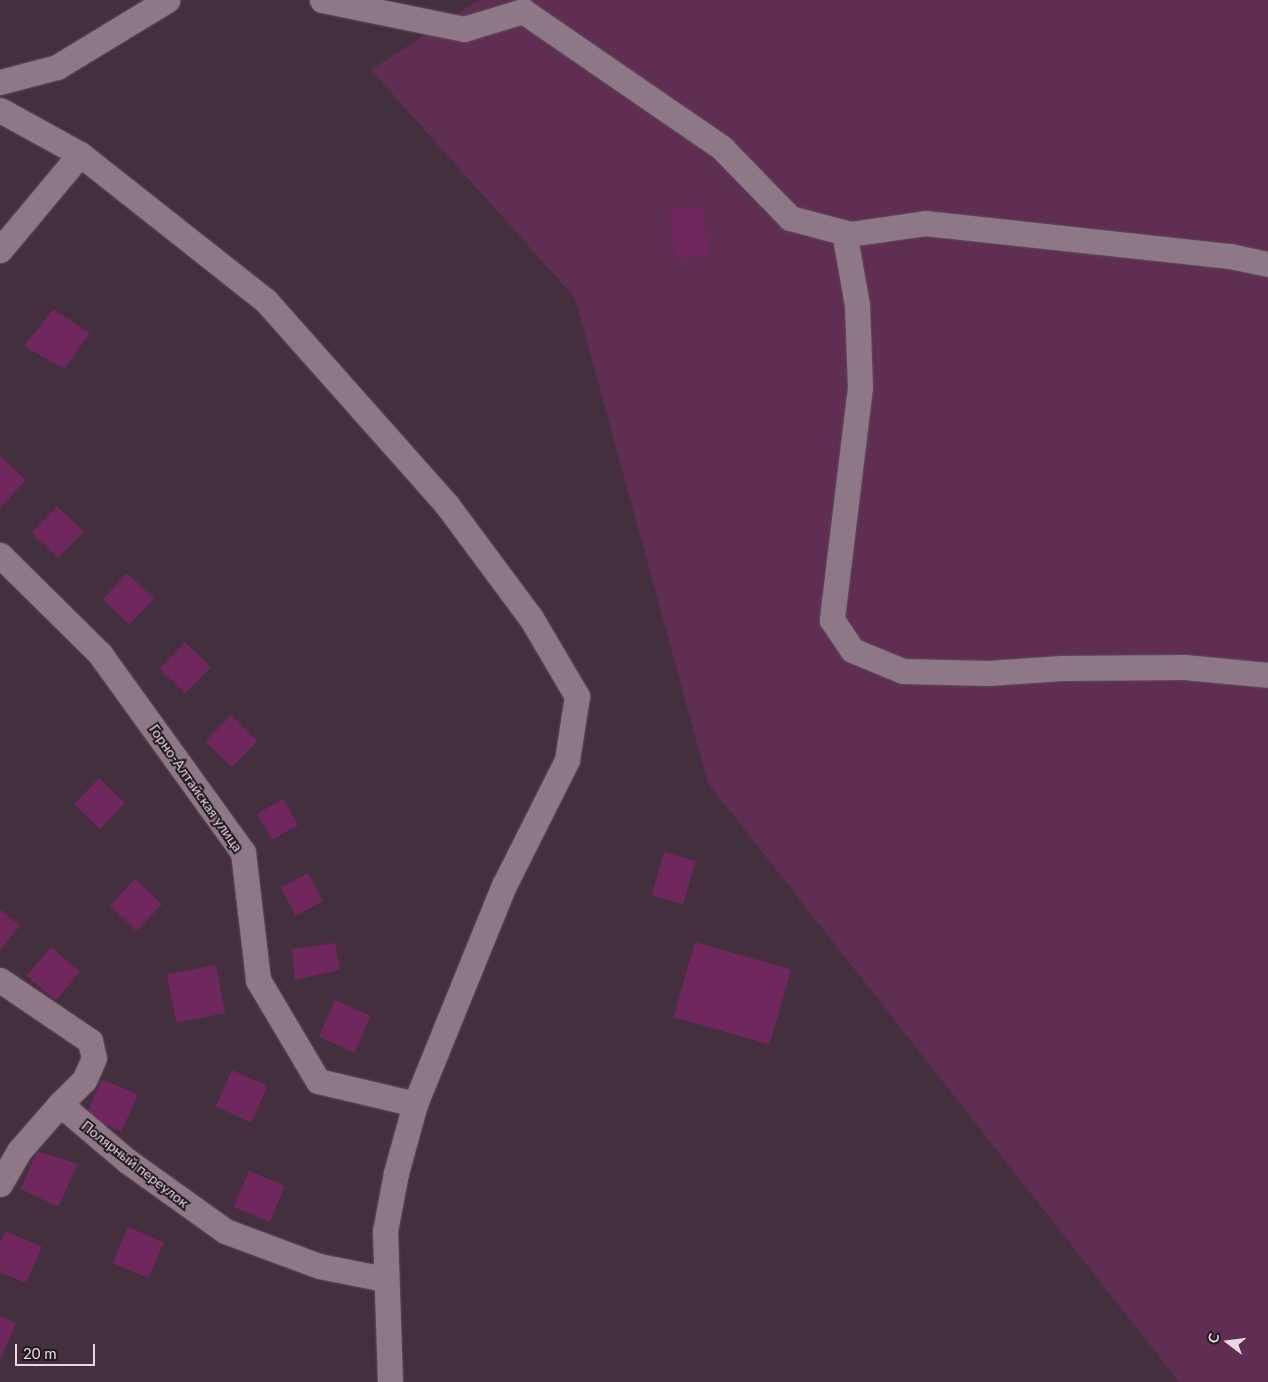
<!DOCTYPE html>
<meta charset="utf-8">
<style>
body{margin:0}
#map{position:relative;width:1268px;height:1382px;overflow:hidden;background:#432f3d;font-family:Lato,sans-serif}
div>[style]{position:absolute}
.green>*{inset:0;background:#5f2e52}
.building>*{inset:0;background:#6f275e;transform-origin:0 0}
.roads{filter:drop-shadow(0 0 1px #5e4d59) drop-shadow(0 0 1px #5e4d59)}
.street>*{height:25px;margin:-12.5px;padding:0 12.5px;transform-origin:12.5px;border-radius:12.5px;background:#8e7787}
span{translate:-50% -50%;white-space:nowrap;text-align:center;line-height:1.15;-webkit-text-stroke:4px #231a21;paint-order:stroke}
.street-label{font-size:14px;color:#e6d9e1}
.north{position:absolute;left:1203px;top:1317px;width:50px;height:50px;-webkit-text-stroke:4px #231a21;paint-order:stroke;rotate:285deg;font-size:14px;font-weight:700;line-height:20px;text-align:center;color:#e6d9e1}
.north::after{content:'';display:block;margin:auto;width:18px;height:22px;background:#e6d9e1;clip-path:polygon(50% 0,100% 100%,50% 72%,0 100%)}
.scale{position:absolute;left:15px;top:1344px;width:80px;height:22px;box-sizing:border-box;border:2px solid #e6d9e1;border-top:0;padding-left:6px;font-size:15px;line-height:18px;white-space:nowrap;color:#e6d9e1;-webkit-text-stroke:4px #231a21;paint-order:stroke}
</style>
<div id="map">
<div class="green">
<div style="clip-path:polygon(478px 0,1268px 0,1268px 1382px,1179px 1382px,708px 783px,575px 298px,371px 70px)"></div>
</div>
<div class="building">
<div style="left:703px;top:206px;width:50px;height:34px;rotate:83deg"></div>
<div style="clip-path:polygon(53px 309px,90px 333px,64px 369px,24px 346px)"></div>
<div style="clip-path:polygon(0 456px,26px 480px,0 508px)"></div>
<div style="left:57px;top:506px;width:37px;height:37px;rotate:44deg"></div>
<div style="left:127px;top:573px;width:37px;height:36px;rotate:43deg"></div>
<div style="left:185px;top:642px;width:36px;height:37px;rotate:44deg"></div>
<div style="left:231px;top:715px;width:37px;height:37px;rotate:44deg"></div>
<div style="left:99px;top:778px;width:36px;height:36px;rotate:44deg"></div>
<div style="left:283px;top:799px;width:30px;height:30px;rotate:60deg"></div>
<div style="left:664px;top:852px;width:33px;height:45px;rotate:16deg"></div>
<div style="left:308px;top:873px;width:32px;height:31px;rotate:62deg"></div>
<div style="left:135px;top:879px;width:37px;height:37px;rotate:43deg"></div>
<div style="clip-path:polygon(0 909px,20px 926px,0 950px)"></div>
<div style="left:695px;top:942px;width:100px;height:78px;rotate:16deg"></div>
<div style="clip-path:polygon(335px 943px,340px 970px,295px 980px,292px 949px)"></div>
<div style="left:51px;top:947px;width:38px;height:38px;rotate:40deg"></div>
<div style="left:216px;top:965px;width:49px;height:50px;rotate:79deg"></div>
<div style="left:335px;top:1000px;width:39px;height:40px;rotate:24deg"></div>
<div style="left:232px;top:1070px;width:39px;height:40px;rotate:24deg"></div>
<div style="left:102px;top:1079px;width:39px;height:40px;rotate:24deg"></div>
<div style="clip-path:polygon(37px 1151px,78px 1164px,58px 1207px,21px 1189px)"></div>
<div style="left:249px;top:1171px;width:39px;height:39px;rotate:23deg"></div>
<div style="left:128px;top:1227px;width:39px;height:39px;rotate:23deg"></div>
<div style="clip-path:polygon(5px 1231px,42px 1247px,26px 1283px,0 1272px,0 1243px)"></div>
<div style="clip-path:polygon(0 1316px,16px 1323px,0 1360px)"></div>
</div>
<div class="roads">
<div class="street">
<div style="left:322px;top:0;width:145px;rotate:11.5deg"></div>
<div style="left:464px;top:29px;width:62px;rotate:-17deg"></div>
<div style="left:523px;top:11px;width:242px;rotate:34.5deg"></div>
<div style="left:722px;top:148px;width:98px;rotate:45.8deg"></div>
<div style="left:790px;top:218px;width:62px;rotate:14.9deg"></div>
<div style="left:850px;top:234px;width:76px;rotate:-8.3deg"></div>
<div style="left:925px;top:223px;width:307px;rotate:6.2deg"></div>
<div style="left:1230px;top:256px;width:39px;rotate:12deg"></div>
<div style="left:0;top:82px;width:59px;rotate:-14.7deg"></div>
<div style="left:57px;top:67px;width:129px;rotate:-31.3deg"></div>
<div style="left:0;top:110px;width:91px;rotate:28.8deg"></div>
<div style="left:80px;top:154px;width:237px;rotate:38.3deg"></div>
<div style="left:266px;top:301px;width:273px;rotate:48.4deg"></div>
<div style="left:447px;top:505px;width:141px;rotate:53.4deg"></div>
<div style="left:531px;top:618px;width:91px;rotate:59.5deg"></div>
<div style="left:577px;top:696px;width:65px;rotate:98.9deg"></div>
<div style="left:567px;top:760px;width:140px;rotate:116.7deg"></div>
<div style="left:504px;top:885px;width:236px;rotate:112.1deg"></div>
<div style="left:415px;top:1104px;width:72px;rotate:105.4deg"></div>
<div style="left:396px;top:1173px;width:59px;rotate:100.7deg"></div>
<div style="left:385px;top:1231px;width:151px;rotate:88.1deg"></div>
<div style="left:850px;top:234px;width:10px;rotate:114deg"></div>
<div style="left:846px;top:243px;width:63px;rotate:79.9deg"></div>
<div style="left:857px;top:305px;width:82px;rotate:87.9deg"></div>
<div style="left:860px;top:387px;width:235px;rotate:96.9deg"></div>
<div style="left:832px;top:620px;width:36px;rotate:56deg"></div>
<div style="left:852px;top:650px;width:55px;rotate:22.4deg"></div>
<div style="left:903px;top:671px;width:85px;rotate:1.3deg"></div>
<div style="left:988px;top:673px;width:74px;rotate:-3.9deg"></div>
<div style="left:1062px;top:668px;width:122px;rotate:-0.5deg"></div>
<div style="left:1184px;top:667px;width:84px;rotate:5.4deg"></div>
<div style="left:0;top:250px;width:125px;rotate:-50.2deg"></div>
<div style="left:0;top:555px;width:141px;rotate:44.7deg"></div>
<div style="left:100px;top:654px;width:244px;rotate:54.2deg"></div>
<div style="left:243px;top:852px;width:129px;rotate:83.3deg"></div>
<div style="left:258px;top:980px;width:117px;rotate:59.3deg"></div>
<div style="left:318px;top:1081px;width:100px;rotate:13.3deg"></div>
<div style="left:0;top:980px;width:109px;rotate:34.1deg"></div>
<div style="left:90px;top:1041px;width:17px;rotate:77deg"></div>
<div style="left:94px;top:1058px;width:24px;rotate:114deg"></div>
<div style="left:84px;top:1080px;width:34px;rotate:135deg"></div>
<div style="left:60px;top:1104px;width:87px;rotate:40.3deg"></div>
<div style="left:126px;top:1160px;width:122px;rotate:35.6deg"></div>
<div style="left:225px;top:1231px;width:100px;rotate:20.4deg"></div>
<div style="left:319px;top:1266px;width:67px;rotate:11.1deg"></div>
<div style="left:0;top:1184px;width:38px;rotate:-60deg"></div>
<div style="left:19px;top:1151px;width:62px;rotate:-48.9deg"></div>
</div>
</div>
<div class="street-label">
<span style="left:196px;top:788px;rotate:55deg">Горно-Алтайская улица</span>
<span style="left:135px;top:1164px;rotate:38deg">Полярный переулок</span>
</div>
<div class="north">С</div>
<div class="scale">20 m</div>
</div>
